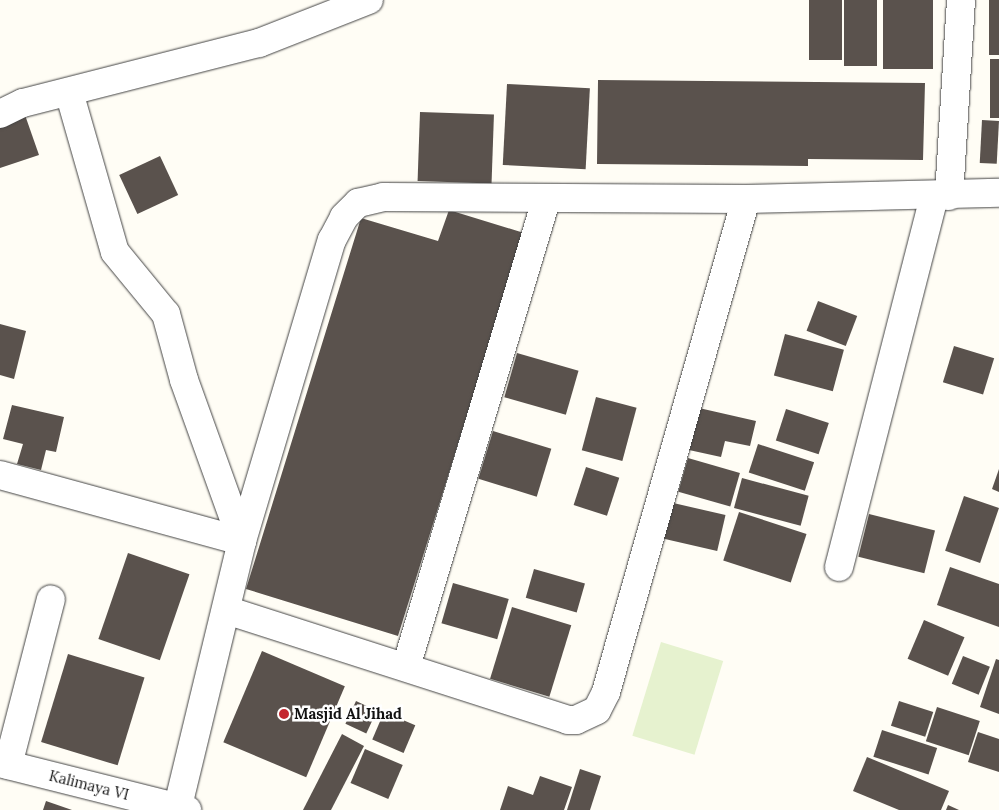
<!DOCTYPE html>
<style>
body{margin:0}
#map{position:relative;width:999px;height:810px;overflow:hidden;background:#fffdf5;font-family:Lora,serif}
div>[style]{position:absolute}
.pitch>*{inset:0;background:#e6f2cf;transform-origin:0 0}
.building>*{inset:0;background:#5a524d;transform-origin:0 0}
.roads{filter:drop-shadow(0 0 1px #444) drop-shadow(0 0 1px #444)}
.minor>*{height:28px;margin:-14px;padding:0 14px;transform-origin:14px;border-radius:14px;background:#fff}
.dots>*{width:14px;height:14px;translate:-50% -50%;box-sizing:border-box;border:2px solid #fff;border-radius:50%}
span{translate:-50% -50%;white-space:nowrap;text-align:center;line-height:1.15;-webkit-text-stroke:5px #fff;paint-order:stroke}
.poi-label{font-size:15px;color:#111;font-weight:700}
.left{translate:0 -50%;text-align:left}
.street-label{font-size:15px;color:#111}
</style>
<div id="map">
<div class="pitch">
<div style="left:661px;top:642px;width:65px;height:98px;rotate:17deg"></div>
</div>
<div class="building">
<div style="left:809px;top:0;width:33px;height:60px"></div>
<div style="left:844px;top:0;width:33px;height:66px"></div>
<div style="left:883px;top:0;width:50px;height:69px"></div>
<div style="left:989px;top:0;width:10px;height:55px"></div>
<div style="left:990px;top:59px;width:9px;height:59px"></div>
<div style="clip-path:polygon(598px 80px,925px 83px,923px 160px,808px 159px,808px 166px,597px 164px)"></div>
<div style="left:507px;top:84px;width:83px;height:81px;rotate:3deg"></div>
<div style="left:420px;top:112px;width:74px;height:69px;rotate:2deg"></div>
<div style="clip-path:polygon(25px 115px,39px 155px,0 168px,0 123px)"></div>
<div style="left:982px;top:120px;width:17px;height:43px;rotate:3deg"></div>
<div style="left:160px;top:156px;width:43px;height:45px;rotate:65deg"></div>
<div style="clip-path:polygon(449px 210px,524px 233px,398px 636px,246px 589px,361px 218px,438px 241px)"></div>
<div style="left:818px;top:301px;width:42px;height:32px;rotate:21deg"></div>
<div style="clip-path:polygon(0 324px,26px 331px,14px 379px,0 375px)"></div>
<div style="left:785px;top:334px;width:61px;height:43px;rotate:15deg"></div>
<div style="left:954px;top:346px;width:42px;height:38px;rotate:17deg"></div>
<div style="left:517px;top:353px;width:64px;height:46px;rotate:16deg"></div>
<div style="left:596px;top:397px;width:42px;height:55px;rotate:15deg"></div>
<div style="clip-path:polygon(12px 405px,64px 417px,56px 452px,46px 450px,41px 470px,17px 464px,23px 444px,3px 439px)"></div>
<div style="clip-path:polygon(699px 408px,756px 421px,750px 446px,725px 441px,721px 457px,689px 450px)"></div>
<div style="left:786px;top:409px;width:45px;height:33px;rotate:18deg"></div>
<div style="left:493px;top:431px;width:61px;height:50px;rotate:17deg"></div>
<div style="left:758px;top:444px;width:59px;height:30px;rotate:18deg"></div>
<div style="left:688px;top:458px;width:54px;height:35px;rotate:16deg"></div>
<div style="left:586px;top:467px;width:35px;height:40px;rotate:18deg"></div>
<div style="clip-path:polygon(999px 469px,999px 492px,992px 489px)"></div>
<div style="left:742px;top:478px;width:69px;height:31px;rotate:15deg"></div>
<div style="left:964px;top:496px;width:37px;height:58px;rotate:19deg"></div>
<div style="left:669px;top:502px;width:58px;height:37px;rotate:13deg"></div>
<div style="left:739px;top:512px;width:71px;height:51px;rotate:18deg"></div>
<div style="left:869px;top:514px;width:68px;height:44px;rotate:14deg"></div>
<div style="left:128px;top:553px;width:65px;height:91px;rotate:19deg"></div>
<div style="clip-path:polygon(950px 567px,999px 584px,999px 627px,937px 605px)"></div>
<div style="left:534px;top:569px;width:53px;height:30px;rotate:16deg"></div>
<div style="left:453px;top:583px;width:58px;height:42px;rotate:16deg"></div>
<div style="left:512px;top:607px;width:62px;height:75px;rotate:17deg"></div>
<div style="left:924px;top:620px;width:44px;height:42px;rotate:23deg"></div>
<div style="left:262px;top:651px;width:90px;height:99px;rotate:23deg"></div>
<div style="left:68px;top:654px;width:80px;height:92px;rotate:17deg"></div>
<div style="left:963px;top:656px;width:29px;height:30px;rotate:22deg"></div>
<div style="clip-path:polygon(996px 659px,999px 660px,999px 714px,980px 707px)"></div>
<div style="left:356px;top:701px;width:23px;height:25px;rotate:25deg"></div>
<div style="left:899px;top:701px;width:36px;height:26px;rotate:18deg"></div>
<div style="left:937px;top:707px;width:45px;height:36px;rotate:18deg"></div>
<div style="left:384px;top:712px;width:34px;height:30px;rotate:23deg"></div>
<div style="left:882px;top:730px;width:58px;height:28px;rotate:18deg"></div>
<div style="clip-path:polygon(978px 732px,999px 739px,999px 772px,968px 762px)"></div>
<div style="clip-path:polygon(342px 734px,364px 746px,331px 810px,303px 810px)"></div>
<div style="left:365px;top:749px;width:41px;height:37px;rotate:23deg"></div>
<div style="clip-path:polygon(867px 757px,949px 791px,941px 810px,899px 810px,853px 791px)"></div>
<div style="clip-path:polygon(580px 769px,601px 776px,590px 810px,567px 810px)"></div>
<div style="clip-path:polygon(540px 776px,572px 787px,564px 810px,500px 810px,508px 786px,533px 795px)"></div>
<div style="clip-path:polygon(46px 801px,72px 810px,43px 810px)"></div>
<div style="clip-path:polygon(948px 805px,959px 810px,946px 810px)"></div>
</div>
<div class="roads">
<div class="minor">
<div style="left:69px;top:92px;width:166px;rotate:74deg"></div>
<div style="left:115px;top:252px;width:80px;rotate:50.6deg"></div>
<div style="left:166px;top:314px;width:68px;rotate:74.7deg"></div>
<div style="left:184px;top:380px;width:171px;rotate:70.2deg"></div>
<div style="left:0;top:114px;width:25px;rotate:-26deg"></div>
<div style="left:23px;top:103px;width:244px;rotate:-14.3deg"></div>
<div style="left:259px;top:43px;width:118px;rotate:-21.4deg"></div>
<div style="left:949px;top:196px;width:196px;rotate:-86.5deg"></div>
<div style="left:0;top:475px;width:251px;rotate:15.3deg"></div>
<div style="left:839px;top:567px;width:382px;rotate:-75.6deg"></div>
<div style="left:226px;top:610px;width:359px;rotate:17.8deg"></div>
<div style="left:568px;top:720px;width:8px"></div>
<div style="left:576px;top:720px;width:23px;rotate:-25deg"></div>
<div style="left:597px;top:710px;width:20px;rotate:-63deg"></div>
<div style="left:606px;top:692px;width:512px;rotate:-74.15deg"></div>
<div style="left:406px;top:667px;width:488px;rotate:-73.3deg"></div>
<div style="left:0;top:763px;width:193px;rotate:14.1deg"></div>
<div style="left:8px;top:765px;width:171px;rotate:-75.5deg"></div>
<div style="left:177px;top:810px;width:277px;rotate:-76.4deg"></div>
<div style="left:242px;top:541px;width:314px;rotate:-73.4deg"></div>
<div style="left:332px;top:240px;width:26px;rotate:-62deg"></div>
<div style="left:344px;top:217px;width:20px;rotate:-45deg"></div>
<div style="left:358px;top:203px;width:26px;rotate:-13deg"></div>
<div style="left:383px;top:197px;width:363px;rotate:0.3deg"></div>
<div style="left:746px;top:199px;width:253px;rotate:-1.4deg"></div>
</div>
</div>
<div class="dots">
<div style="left:284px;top:714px;background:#c4262e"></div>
</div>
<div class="poi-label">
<span class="left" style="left:294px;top:714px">Masjid Al Jihad</span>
</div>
<div class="street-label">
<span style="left:89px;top:785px;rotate:14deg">Kalimaya VI</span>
</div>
</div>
